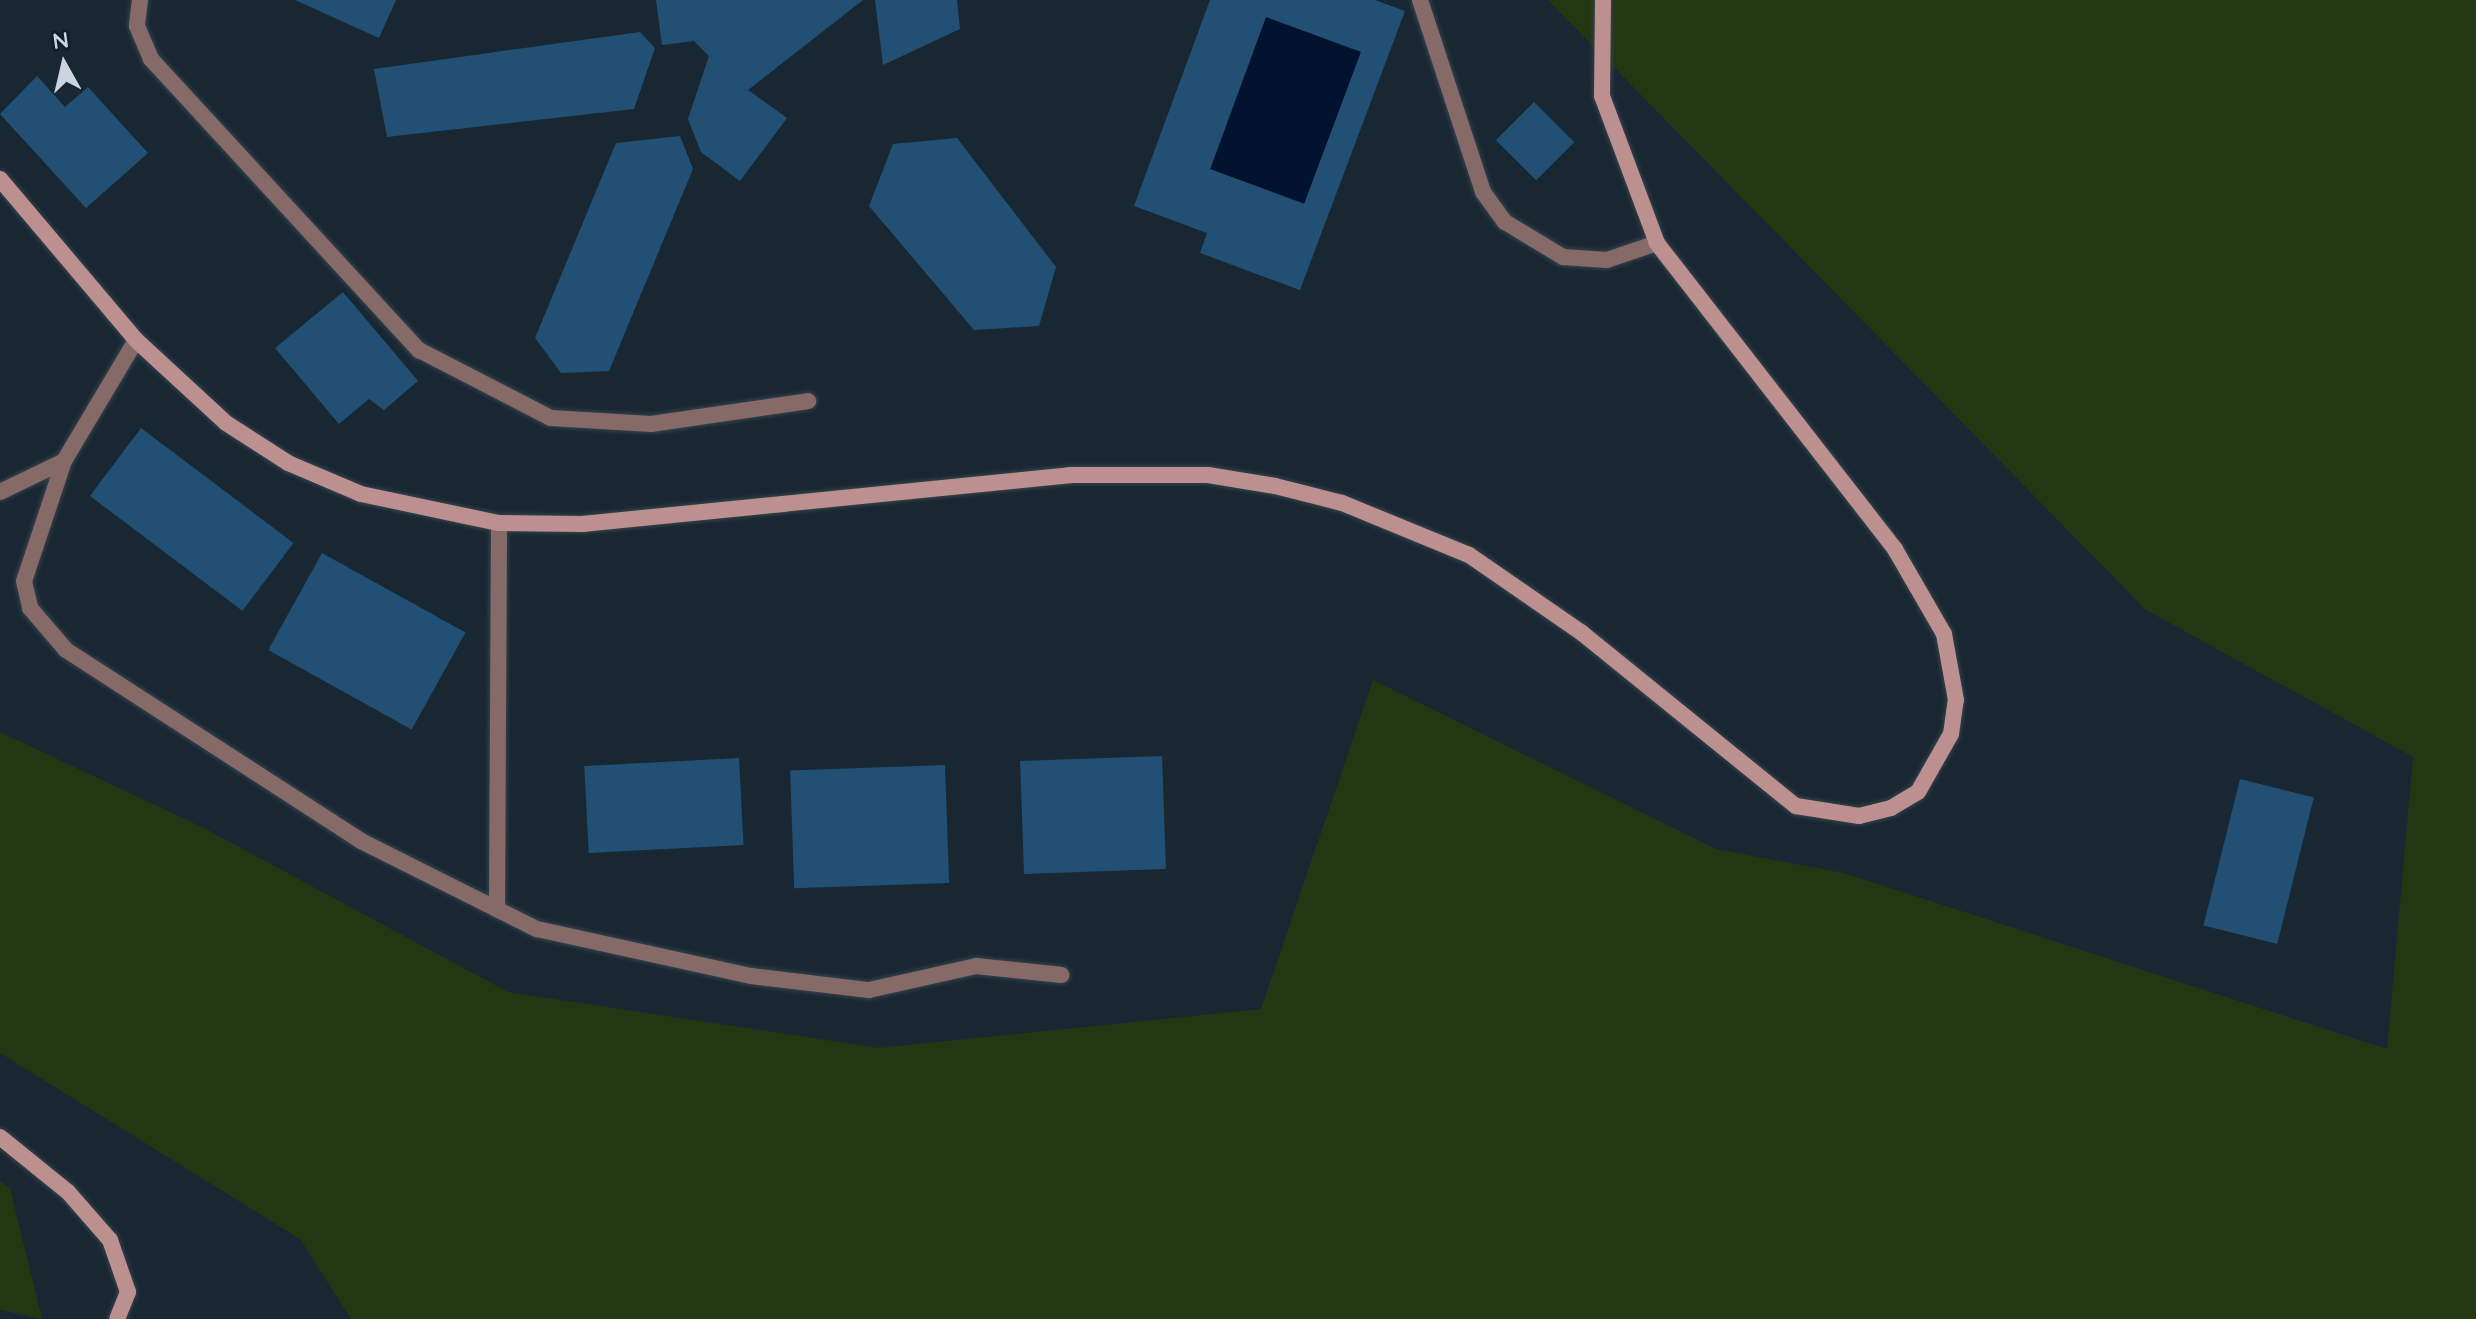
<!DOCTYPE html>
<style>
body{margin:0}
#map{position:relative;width:2476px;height:1319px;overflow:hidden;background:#192733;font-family:Quicksand,sans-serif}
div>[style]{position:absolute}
.green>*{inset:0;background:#233712}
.water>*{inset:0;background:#00122e;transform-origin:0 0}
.building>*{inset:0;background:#215074;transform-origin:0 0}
.roads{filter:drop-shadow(0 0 2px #36434e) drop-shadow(0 0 2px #36434e)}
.lane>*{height:16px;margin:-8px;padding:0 8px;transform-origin:8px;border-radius:8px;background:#856a68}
.secondary>*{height:16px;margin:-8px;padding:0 8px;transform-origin:8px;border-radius:8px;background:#bc908e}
span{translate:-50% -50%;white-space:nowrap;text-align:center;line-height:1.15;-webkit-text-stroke:6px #101e29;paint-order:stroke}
.north{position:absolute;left:24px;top:24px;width:80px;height:80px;-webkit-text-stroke:6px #101e29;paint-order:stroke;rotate:352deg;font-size:22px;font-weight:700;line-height:32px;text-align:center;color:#ccd5dd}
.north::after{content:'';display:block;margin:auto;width:28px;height:36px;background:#ccd5dd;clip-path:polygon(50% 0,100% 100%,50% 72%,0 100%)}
</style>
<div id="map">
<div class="green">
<div style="clip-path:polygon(1548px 0,2476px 0,2476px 1319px,351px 1319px,300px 1239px,0 1053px,0 732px,202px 827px,508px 992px,879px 1048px,1261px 1009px,1373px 680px,1716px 849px,1844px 873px,2387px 1049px,2413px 757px,2146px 610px)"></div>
<div style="clip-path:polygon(0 1181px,10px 1188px,42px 1319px,0 1310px)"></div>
</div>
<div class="water">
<div style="left:1266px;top:17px;width:101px;height:162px;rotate:20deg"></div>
</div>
<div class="building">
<div style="clip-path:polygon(295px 0,396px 0,379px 38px)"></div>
<div style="clip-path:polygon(656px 0,863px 0,748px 90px,787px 118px,740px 181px,701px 152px,688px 119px,709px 56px,694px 41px,662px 45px)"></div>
<div style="clip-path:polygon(875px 0,957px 0,960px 29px,883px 65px)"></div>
<div style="clip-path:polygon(evenodd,1210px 0,1375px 0,1405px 11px,1300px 290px,1200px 253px,1207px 233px,1134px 206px,1210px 0,1266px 17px,1361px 52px,1304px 204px,1210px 169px,1266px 17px)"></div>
<div style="clip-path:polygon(640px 32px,655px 48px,634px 109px,387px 137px,374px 69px)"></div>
<div style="clip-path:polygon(37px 76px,65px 107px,88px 87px,148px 153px,86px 208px,0 114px)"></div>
<div style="left:1534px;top:102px;width:57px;height:54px;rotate:45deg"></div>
<div style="clip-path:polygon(680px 136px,693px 169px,609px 371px,561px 373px,535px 338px,616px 143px)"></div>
<div style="clip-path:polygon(957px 138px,1056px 267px,1039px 326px,974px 330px,869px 206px,893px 144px)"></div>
<div style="clip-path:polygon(343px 292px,418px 381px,384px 410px,369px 399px,339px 424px,275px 348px)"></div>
<div style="left:141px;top:428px;width:191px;height:85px;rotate:37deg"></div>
<div style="left:322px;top:553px;width:164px;height:111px;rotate:29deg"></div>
<div style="left:1162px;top:756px;width:113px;height:142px;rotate:88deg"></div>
<div style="left:739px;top:758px;width:87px;height:155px;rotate:87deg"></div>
<div style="left:945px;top:765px;width:118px;height:155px;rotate:88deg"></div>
<div style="left:2240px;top:779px;width:76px;height:151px;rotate:14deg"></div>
</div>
<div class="roads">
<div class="lane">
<div style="left:140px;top:0;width:26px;rotate:97deg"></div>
<div style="left:137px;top:26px;width:36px;rotate:67deg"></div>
<div style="left:151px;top:59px;width:396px;rotate:47.4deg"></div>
<div style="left:419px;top:350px;width:148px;rotate:27.3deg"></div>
<div style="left:551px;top:418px;width:100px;rotate:3.4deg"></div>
<div style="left:651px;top:424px;width:159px;rotate:-8.3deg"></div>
<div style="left:1420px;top:0;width:202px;rotate:71.8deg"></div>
<div style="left:1483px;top:192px;width:37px;rotate:54deg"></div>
<div style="left:1505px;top:222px;width:68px;rotate:31.1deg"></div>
<div style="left:1563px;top:257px;width:44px;rotate:3.9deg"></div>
<div style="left:1607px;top:260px;width:53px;rotate:-18.8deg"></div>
<div style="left:64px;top:461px;width:126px;rotate:108.4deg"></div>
<div style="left:24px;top:581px;width:28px;rotate:77deg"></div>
<div style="left:30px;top:608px;width:55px;rotate:49.4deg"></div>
<div style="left:66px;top:650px;width:351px;rotate:32.9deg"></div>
<div style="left:361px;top:841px;width:197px;rotate:26.6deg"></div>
<div style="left:537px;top:929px;width:219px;rotate:12.4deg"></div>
<div style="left:751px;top:976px;width:119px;rotate:6.8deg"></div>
<div style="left:869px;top:990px;width:110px;rotate:-12.6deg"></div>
<div style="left:976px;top:966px;width:86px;rotate:6deg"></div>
<div style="left:0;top:492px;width:71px;rotate:-25.8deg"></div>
<div style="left:64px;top:461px;width:141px;rotate:-59.2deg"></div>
<div style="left:497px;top:909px;width:386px;rotate:-89.7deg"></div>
</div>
<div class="secondary">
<div style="left:0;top:179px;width:211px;rotate:49.8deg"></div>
<div style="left:136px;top:340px;width:122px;rotate:42.7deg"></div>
<div style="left:226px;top:423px;width:74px;rotate:32.8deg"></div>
<div style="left:288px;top:463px;width:79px;rotate:23deg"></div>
<div style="left:361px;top:494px;width:141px;rotate:11.9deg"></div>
<div style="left:499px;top:523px;width:83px;rotate:0.7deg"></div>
<div style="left:582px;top:524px;width:490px;rotate:-5.7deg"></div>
<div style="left:1070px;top:475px;width:138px"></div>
<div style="left:1208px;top:475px;width:68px;rotate:9.3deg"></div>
<div style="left:1275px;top:486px;width:69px;rotate:14.2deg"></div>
<div style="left:1342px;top:503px;width:137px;rotate:22.3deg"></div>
<div style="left:1469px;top:555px;width:137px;rotate:34.6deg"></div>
<div style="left:1582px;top:633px;width:275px;rotate:39deg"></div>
<div style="left:1796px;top:806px;width:64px;rotate:9deg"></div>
<div style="left:1859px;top:816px;width:33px;rotate:-14deg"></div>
<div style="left:1891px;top:808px;width:31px;rotate:-31deg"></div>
<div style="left:1918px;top:792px;width:67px;rotate:-60.4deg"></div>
<div style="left:1951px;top:734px;width:34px;rotate:-82deg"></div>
<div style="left:1956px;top:700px;width:67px;rotate:-100.3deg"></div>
<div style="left:1944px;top:634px;width:98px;rotate:-120deg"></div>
<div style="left:1895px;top:549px;width:388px;rotate:-127.9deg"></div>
<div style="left:1657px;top:243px;width:157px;rotate:-110.5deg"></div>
<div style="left:1602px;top:96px;width:96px;rotate:-89.4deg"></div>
<div style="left:0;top:1137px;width:87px;rotate:39deg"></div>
<div style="left:68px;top:1192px;width:64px;rotate:48.8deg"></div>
<div style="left:110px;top:1240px;width:55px;rotate:70.9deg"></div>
<div style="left:128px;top:1292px;width:29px;rotate:112deg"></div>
</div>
</div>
<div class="north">N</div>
</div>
